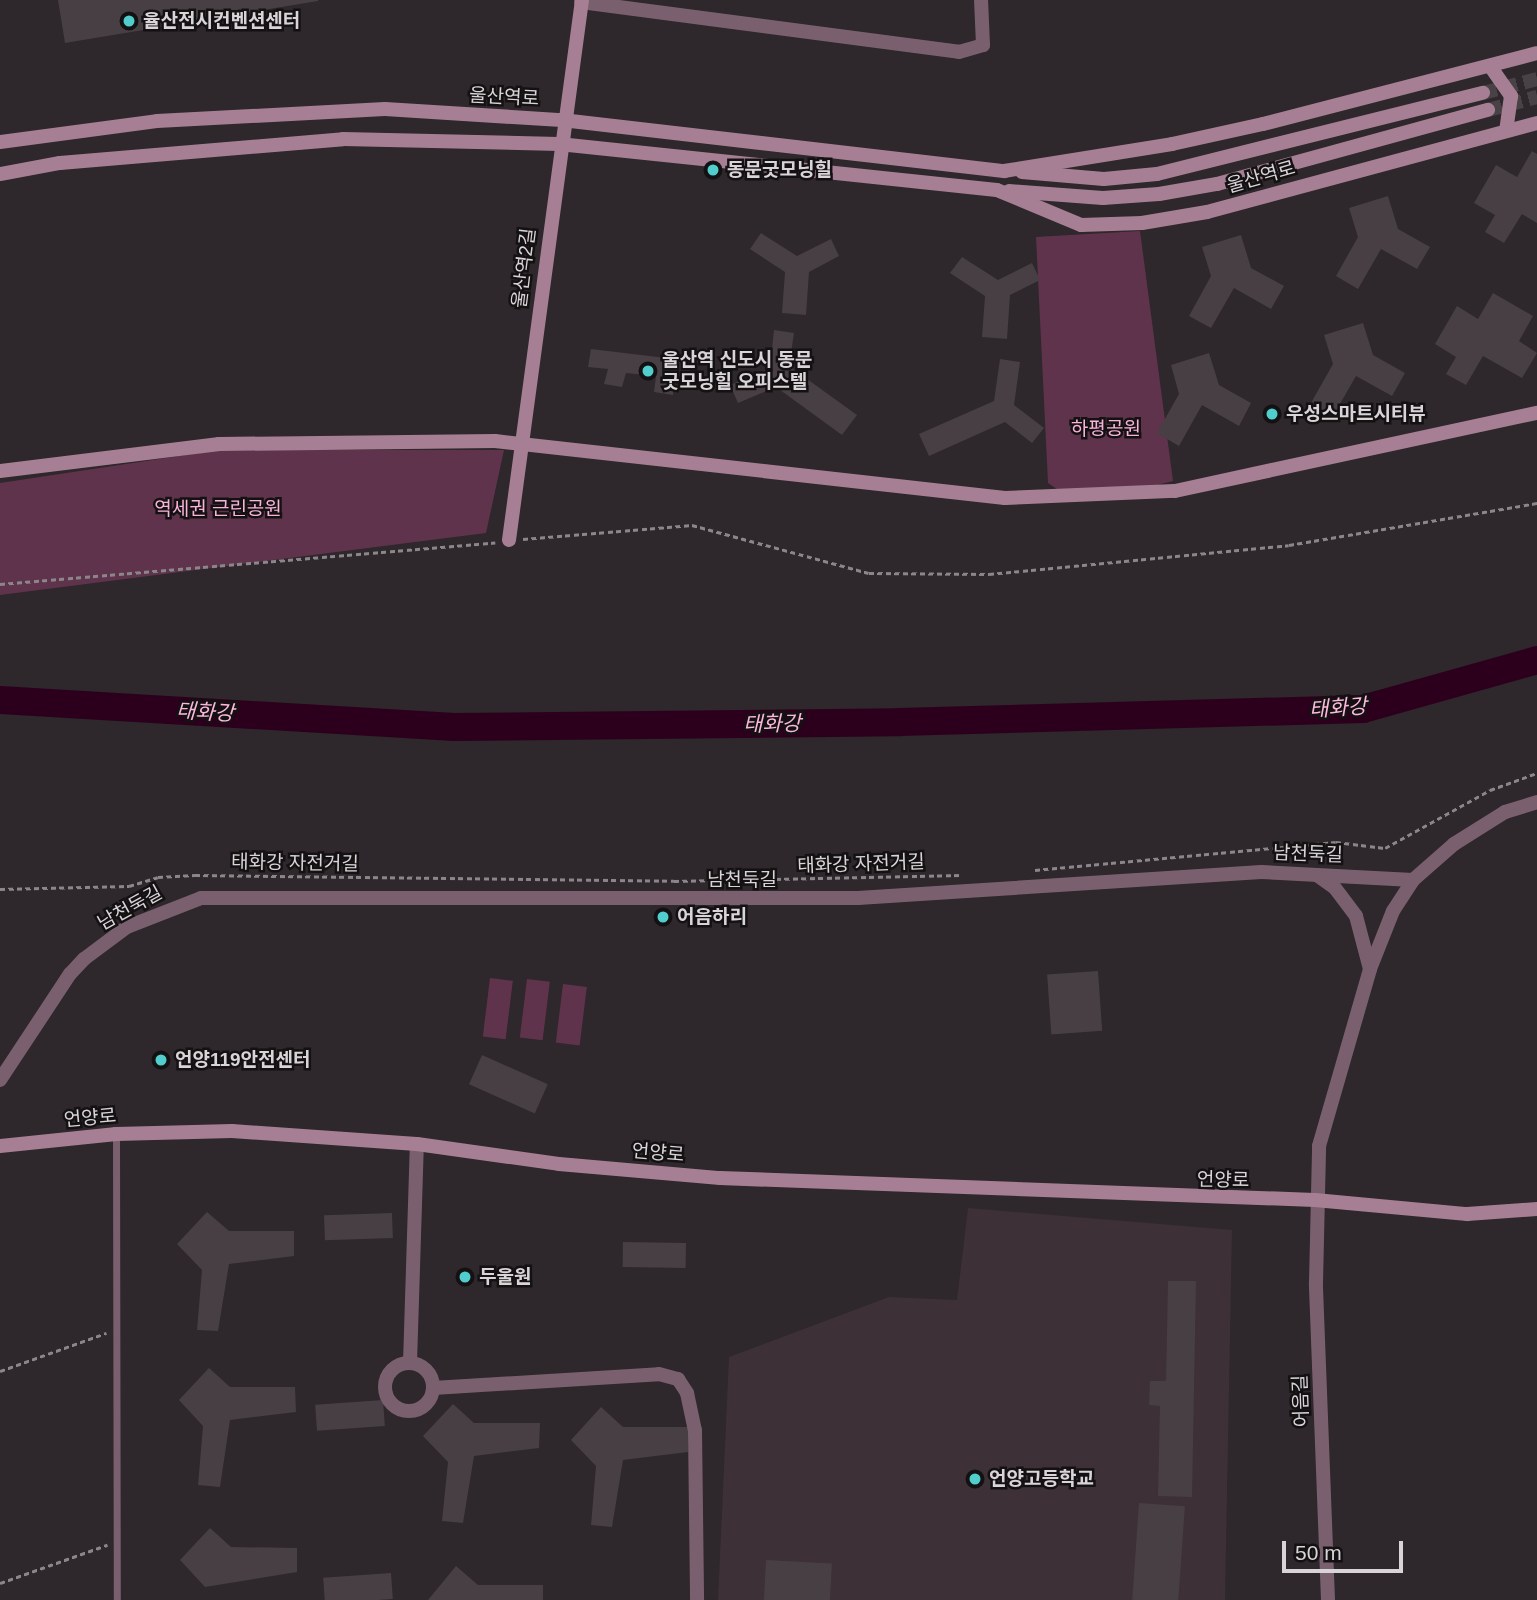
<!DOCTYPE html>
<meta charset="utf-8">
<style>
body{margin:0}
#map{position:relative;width:1537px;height:1600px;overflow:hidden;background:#2e272b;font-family:Helvetica,"Noto Sans KR",sans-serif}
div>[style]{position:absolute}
.built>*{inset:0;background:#3d3037}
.green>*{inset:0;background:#60334d;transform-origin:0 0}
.river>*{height:28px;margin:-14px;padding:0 14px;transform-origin:14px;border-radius:14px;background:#2c001c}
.building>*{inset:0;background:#473f43;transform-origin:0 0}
.secondary-tunnel>*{height:14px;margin-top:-7px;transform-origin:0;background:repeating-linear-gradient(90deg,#484145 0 14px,transparent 0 21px)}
.path>*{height:2.5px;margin-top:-1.25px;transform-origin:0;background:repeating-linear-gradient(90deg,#8b8689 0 5px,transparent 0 8.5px)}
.lane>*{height:7px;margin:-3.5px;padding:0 3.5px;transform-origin:3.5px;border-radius:3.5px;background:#7a606e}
.street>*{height:14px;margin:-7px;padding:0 7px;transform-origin:7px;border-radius:7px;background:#7a606e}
.street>.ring{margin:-7px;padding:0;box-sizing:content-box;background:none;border:14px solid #7a606e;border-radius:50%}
.secondary>*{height:14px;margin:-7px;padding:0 7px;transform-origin:7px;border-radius:7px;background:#a77f94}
.dots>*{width:19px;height:19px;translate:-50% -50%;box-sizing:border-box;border:4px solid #141113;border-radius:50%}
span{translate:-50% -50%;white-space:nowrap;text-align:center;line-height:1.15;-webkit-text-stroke:5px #141113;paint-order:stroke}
.poi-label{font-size:19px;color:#d9d4d7;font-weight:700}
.left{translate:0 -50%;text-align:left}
.street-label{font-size:19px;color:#d9d4d7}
.park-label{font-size:19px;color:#f8b3d9}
.water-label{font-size:21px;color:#fcb7dc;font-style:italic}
.scale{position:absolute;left:1282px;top:1541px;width:121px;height:32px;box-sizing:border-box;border:4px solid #d9d4d7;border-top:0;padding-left:9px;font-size:21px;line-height:24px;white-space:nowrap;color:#d9d4d7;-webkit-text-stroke:5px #141113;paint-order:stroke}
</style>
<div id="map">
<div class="built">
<div style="clip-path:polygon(968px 1208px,1232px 1230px,1225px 1600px,718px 1600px,729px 1357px,889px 1297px,957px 1300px)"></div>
</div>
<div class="green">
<div style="clip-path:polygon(1140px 231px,1173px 481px,1124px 493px,1067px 496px,1048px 483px,1036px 237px)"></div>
<div style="clip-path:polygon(219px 450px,504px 450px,486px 533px,0 595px,0 483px)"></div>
<div style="left:490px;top:978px;width:23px;height:59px;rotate:7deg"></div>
<div style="left:527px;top:979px;width:23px;height:59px;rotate:7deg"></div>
<div style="left:563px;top:984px;width:24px;height:59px;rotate:7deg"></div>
</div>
<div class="river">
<div style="left:0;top:700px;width:455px;rotate:3.4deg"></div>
<div style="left:454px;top:727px;width:445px;rotate:-0.6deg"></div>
<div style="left:899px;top:722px;width:464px;rotate:-1.6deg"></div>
<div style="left:1363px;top:709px;width:181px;rotate:-15.7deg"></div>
</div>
<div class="building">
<div style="clip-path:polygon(58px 0,318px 0,318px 1px,65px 43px)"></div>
<div style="clip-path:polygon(1532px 151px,1537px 154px,1537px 223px,1522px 214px,1504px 243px,1485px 232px,1495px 215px,1474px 203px,1496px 165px,1517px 177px)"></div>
<div style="clip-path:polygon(1388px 196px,1398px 229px,1430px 247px,1417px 269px,1381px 249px,1358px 289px,1336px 276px,1358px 237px,1349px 208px)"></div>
<div style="clip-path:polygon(761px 233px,797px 256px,831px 239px,839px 256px,809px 272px,806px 315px,782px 313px,785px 272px,750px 249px)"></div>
<div style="clip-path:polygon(1241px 235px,1251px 268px,1284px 286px,1271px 309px,1234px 288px,1211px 328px,1189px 316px,1211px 276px,1202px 247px)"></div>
<div style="clip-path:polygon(962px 257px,998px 280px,1032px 263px,1040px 280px,1010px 295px,1007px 339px,982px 337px,985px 296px,950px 273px)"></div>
<div style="clip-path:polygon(1493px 293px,1533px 316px,1519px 341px,1537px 353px,1522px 378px,1483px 356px,1466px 385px,1446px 374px,1456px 357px,1435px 344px,1457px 306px,1478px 319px)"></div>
<div style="clip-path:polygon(1363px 323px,1373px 355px,1405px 373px,1392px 396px,1356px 376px,1333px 416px,1311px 403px,1333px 364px,1324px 335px)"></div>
<div style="clip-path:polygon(774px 330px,794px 333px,789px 366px,857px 415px,842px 435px,776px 387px,738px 403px,730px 385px,770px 368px)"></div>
<div style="clip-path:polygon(591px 349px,691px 361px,688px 379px,674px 378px,673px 395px,654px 392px,656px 376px,626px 373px,622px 387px,604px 384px,608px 369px,588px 367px)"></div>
<div style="clip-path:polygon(1209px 353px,1219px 385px,1251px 403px,1239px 426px,1202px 405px,1179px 446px,1157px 433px,1179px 394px,1171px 365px)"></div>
<div style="clip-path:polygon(1000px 359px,1020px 362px,1014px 405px,1044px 428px,1032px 443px,1005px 422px,929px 456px,919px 434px,994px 401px)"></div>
<div style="left:1098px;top:971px;width:60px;height:51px;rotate:86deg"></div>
<div style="left:482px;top:1055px;width:72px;height:32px;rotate:24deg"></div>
<div style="clip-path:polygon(207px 1212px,229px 1231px,294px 1231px,294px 1256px,229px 1264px,218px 1331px,197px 1330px,202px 1270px,177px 1244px)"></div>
<div style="left:392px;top:1213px;width:25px;height:68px;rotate:88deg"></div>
<div style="left:623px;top:1242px;width:63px;height:25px;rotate:1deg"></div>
<div style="clip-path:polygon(1168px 1281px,1196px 1281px,1192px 1497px,1158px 1496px,1160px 1406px,1149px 1405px,1150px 1381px,1166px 1381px)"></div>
<div style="clip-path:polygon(209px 1368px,230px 1387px,295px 1387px,296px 1412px,230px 1420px,220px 1487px,198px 1485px,203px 1426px,179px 1400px)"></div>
<div style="left:383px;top:1400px;width:26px;height:68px;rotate:86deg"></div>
<div style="clip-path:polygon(453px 1404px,474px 1423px,540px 1423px,539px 1448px,474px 1456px,463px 1523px,442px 1521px,448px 1462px,423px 1436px)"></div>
<div style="clip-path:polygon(601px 1407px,623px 1427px,688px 1427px,688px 1452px,623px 1460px,612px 1527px,591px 1525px,596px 1466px,571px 1440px)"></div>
<div style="left:1139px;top:1503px;width:46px;height:97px;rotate:4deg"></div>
<div style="clip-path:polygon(210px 1528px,231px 1547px,297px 1548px,297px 1572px,205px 1587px,180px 1560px)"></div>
<div style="left:766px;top:1560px;width:66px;height:40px;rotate:3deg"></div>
<div style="clip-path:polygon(456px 1566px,478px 1585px,543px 1585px,543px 1600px,428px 1600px)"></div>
<div style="left:391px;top:1573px;width:26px;height:68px;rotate:86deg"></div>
</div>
<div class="secondary-tunnel">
<div style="left:1483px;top:93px;width:56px;rotate:-14.5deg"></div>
<div style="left:1488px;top:110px;width:51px;rotate:-14.9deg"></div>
</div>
<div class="path">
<div style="left:523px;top:539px;width:170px;rotate:-4.7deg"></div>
<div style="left:692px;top:525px;width:183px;rotate:15.2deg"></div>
<div style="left:869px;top:573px;width:120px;rotate:0.5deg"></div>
<div style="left:989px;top:574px;width:301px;rotate:-5.5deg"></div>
<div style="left:1289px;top:545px;width:252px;rotate:-9.6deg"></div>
<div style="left:0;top:584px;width:497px;rotate:-4.8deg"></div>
<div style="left:1035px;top:870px;width:302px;rotate:-5.3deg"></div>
<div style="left:1336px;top:842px;width:49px;rotate:7deg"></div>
<div style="left:1385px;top:848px;width:120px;rotate:-28.9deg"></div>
<div style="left:1490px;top:790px;width:50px;rotate:-19.9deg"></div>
<div style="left:0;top:889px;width:129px;rotate:-1.3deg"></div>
<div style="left:129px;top:886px;width:30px;rotate:-17deg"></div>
<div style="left:158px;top:877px;width:37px;rotate:-3deg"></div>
<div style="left:195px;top:875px;width:479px;rotate:0.7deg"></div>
<div style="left:674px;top:881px;width:288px;rotate:-1.2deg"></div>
<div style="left:0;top:1371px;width:113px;rotate:-19.7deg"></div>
<div style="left:0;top:1583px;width:114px;rotate:-19.6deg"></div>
</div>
<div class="lane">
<div style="left:116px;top:1135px;width:465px;rotate:89.9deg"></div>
</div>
<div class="street">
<div style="left:581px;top:2px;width:381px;rotate:7.5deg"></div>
<div style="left:959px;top:52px;width:25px;rotate:-16deg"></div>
<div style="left:983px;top:45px;width:45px;rotate:-92.5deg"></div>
<div style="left:1317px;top:875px;width:22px;rotate:36deg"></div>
<div style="left:1335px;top:888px;width:35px;rotate:53deg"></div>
<div style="left:1356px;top:916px;width:55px;rotate:75.2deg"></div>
<div style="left:0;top:1080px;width:127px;rotate:-56.6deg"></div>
<div style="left:70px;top:974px;width:21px;rotate:-47deg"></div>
<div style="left:84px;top:959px;width:54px;rotate:-36.7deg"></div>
<div style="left:127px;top:927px;width:79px;rotate:-21.4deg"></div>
<div style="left:201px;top:898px;width:657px"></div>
<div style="left:858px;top:898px;width:404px;rotate:-3.7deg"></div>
<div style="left:1261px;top:872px;width:152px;rotate:3deg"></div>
<div style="left:1413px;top:880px;width:55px;rotate:-41.3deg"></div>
<div style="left:1454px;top:844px;width:60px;rotate:-32.1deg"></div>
<div style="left:1505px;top:812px;width:34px;rotate:-17deg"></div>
<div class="ring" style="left:385px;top:1363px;width:34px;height:34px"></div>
<div style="left:410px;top:1363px;width:219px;rotate:-88.2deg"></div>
<div style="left:433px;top:1388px;width:226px;rotate:-3.5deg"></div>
<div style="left:659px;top:1374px;width:20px;rotate:15deg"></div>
<div style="left:678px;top:1379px;width:17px;rotate:57deg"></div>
<div style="left:687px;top:1393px;width:38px;rotate:78deg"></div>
<div style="left:695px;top:1430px;width:170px;rotate:89.3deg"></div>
<div style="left:1328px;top:1600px;width:317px;rotate:-92.2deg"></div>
<div style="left:1316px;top:1283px;width:137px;rotate:-88.7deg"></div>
<div style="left:1319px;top:1146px;width:184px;rotate:-73.9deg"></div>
<div style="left:1370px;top:969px;width:62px;rotate:-68.4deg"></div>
<div style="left:1393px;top:911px;width:37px;rotate:-57deg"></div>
</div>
<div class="secondary">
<div style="left:1490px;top:66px;width:37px;rotate:55deg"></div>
<div style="left:1511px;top:96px;width:34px;rotate:98deg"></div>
<div style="left:0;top:142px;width:158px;rotate:-7.6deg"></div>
<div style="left:157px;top:121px;width:228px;rotate:-3deg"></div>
<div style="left:385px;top:109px;width:177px;rotate:3.6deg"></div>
<div style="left:562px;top:120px;width:445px;rotate:6.6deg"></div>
<div style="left:1004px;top:171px;width:170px;rotate:-9.1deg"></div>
<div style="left:1172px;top:144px;width:93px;rotate:-12.4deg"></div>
<div style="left:1263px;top:124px;width:283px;rotate:-14.5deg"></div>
<div style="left:1022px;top:172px;width:82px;rotate:4.9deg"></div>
<div style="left:1104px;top:179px;width:53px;rotate:-5.4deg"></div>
<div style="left:1157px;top:174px;width:336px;rotate:-14deg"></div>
<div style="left:0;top:174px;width:61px;rotate:-10.4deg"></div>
<div style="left:60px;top:163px;width:284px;rotate:-4.8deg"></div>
<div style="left:343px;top:139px;width:216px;rotate:1.3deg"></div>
<div style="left:559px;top:144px;width:440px;rotate:6deg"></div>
<div style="left:997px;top:190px;width:91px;rotate:22.6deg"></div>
<div style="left:1081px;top:225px;width:61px;rotate:-1.9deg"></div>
<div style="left:1142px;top:223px;width:66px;rotate:-9.6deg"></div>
<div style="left:1207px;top:212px;width:342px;rotate:-15.1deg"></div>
<div style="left:1009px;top:191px;width:94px;rotate:4.3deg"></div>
<div style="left:1103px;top:198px;width:56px;rotate:-4.1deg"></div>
<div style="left:1159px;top:194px;width:59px;rotate:-9.8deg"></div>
<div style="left:1217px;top:184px;width:281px;rotate:-15.3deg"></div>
<div style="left:0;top:471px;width:221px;rotate:-7deg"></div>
<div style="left:219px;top:444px;width:276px;rotate:-0.6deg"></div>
<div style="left:495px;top:441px;width:513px;rotate:6.38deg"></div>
<div style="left:1005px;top:498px;width:170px;rotate:-2.4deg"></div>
<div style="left:1175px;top:491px;width:370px;rotate:-12.2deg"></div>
<div style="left:509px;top:540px;width:545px;rotate:-82.3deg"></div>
<div style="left:0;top:1146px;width:117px;rotate:-5.9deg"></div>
<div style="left:116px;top:1134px;width:116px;rotate:-1.5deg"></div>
<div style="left:232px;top:1131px;width:185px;rotate:4deg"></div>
<div style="left:417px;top:1144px;width:143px;rotate:8deg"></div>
<div style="left:559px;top:1164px;width:162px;rotate:5deg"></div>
<div style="left:720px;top:1178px;width:595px;rotate:2.12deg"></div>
<div style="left:1315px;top:1200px;width:153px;rotate:5.3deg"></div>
<div style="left:1467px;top:1214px;width:70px;rotate:-4.1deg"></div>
</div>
<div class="dots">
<div style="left:129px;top:21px;background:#52cdcd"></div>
<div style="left:713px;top:170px;background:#52cdcd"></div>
<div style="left:648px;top:371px;background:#52cdcd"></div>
<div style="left:1272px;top:414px;background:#52cdcd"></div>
<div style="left:663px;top:917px;background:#52cdcd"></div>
<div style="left:161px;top:1060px;background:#52cdcd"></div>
<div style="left:465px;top:1277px;background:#52cdcd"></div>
<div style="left:975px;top:1479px;background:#52cdcd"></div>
</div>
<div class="poi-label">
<span class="left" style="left:143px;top:21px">율산전시컨벤션센터</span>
<span class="left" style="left:727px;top:170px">동문굿모닝힐</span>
<span class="left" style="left:662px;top:371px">울산역 신도시 동문<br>굿모닝힐 오피스텔</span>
<span class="left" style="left:1286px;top:414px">우성스마트시티뷰</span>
<span class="left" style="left:677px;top:917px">어음하리</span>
<span class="left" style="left:175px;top:1060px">언양119안전센터</span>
<span class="left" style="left:479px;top:1277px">두울원</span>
<span class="left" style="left:989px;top:1479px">언양고등학교</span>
</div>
<div class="street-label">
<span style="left:504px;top:97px;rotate:3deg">울산역로</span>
<span style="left:1261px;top:177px;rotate:-16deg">울산역로</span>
<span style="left:524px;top:268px;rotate:-83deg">울산역2길</span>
<span style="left:1308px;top:854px;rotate:2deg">남천둑길</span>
<span style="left:295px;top:863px;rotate:1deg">태화강 자전거길</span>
<span style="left:861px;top:864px;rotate:-2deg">태화강 자전거길</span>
<span style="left:742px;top:880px">남천둑길</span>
<span style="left:130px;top:908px;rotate:-29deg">남천둑길</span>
<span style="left:90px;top:1118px;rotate:-5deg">언양로</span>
<span style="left:658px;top:1153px;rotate:5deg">언양로</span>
<span style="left:1223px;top:1180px;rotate:1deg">언양로</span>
<span style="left:1301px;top:1401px;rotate:-92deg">어음길</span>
</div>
<div class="park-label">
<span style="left:1106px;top:429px">하평공원</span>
<span style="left:218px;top:509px">역세권 근린공원</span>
</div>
<div class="water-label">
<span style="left:1338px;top:708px;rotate:-4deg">태화강</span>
<span style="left:205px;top:712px;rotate:3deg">태화강</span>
<span style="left:772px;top:724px;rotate:-1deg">태화강</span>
</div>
<div class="scale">50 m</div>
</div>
